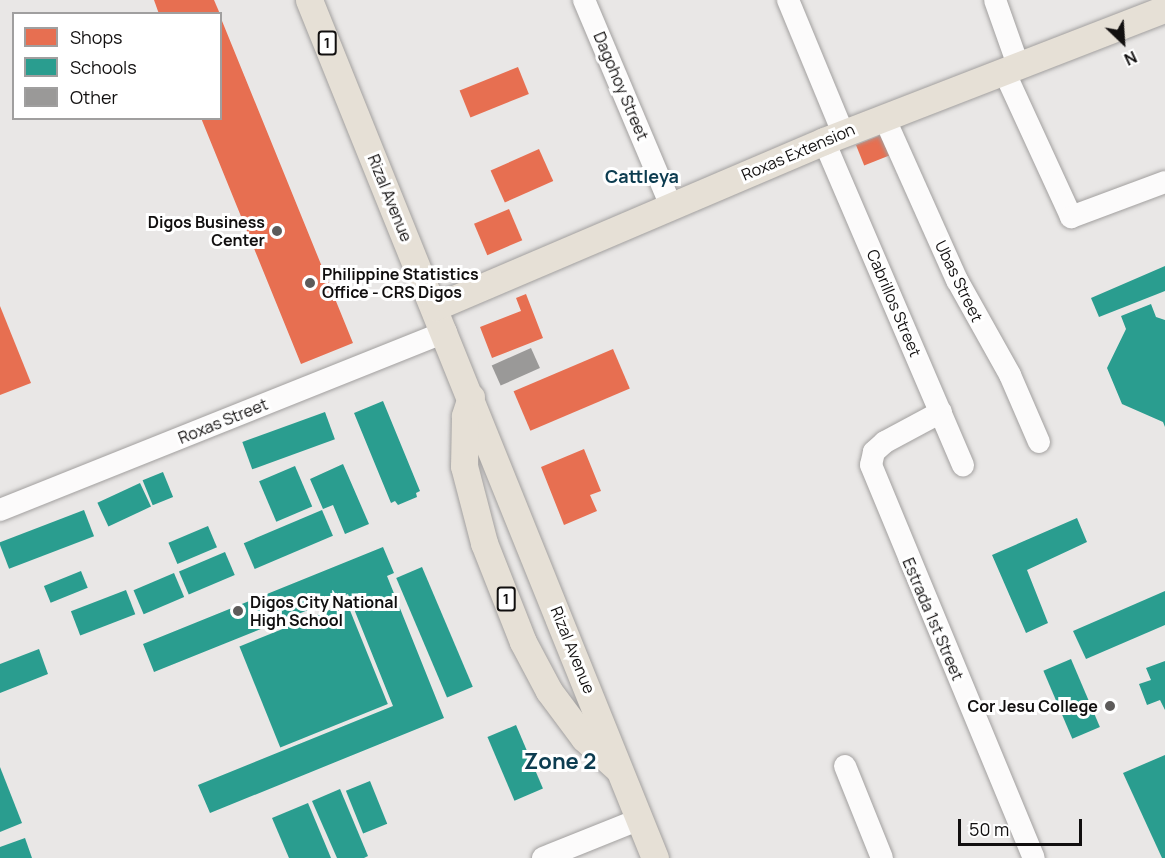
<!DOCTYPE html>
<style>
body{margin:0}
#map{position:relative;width:1165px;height:858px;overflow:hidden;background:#e9e7e6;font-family:Manrope,sans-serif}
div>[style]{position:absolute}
.shops>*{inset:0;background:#e76f51;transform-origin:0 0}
.schools>*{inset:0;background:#2a9d8f;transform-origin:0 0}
.building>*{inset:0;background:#9a9998;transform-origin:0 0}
.roads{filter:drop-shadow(0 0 2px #a2a09f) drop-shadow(0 0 2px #a2a09f)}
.minor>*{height:22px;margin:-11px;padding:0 11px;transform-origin:11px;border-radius:11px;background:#fcfbfb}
.major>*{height:27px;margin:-13.5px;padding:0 13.5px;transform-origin:13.5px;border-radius:13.5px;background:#e6e0d6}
.dots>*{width:16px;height:16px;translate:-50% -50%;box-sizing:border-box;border:3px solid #fff;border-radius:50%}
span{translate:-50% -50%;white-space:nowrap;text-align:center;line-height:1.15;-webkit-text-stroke:6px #fff;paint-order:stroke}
.shield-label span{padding:2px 4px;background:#fff;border:2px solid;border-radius:4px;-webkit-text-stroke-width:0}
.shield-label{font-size:15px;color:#110f0f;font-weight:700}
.street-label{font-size:16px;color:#110f0f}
.poi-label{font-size:16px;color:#110f0f;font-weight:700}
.right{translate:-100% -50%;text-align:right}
.left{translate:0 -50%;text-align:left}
.neighbourhood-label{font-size:18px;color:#0c3c50;font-weight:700}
.district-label{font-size:22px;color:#0c3c50;font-weight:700}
.legend{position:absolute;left:12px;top:12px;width:210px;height:108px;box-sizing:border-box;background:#fff;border:2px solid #a09f9f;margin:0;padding:8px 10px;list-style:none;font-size:18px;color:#110f0f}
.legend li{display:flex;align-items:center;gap:12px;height:30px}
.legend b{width:30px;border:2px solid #a09f9f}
.north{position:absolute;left:1093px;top:12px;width:60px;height:60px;-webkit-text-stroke:4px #fff;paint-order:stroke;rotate:155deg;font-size:16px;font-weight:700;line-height:24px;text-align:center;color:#110f0f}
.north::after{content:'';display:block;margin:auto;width:21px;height:27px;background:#110f0f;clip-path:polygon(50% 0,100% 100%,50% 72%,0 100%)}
.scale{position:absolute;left:958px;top:819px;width:124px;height:27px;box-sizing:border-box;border:3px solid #110f0f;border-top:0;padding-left:8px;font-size:18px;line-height:21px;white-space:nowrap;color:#110f0f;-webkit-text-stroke:4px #fff;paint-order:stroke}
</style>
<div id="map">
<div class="shops">
<div style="clip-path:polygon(154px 0,214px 0,220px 14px,159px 14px)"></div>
<div style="clip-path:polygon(220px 16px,353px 343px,301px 364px,201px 118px,220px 118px)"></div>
<div style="left:518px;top:67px;width:29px;height:63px;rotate:68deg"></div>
<div style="left:881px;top:135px;width:22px;height:27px;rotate:68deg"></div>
<div style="left:539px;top:149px;width:35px;height:53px;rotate:66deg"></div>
<div style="left:509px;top:209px;width:34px;height:38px;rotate:67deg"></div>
<div style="clip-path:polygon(526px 294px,543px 338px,492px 358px,480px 327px,521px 311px,516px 298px)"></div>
<div style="clip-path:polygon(0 306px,31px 383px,0 395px)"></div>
<div style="left:613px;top:349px;width:43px;height:108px;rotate:67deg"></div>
<div style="clip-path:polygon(584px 449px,601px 491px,590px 495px,597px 511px,564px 525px,541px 467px)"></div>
</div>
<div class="schools">
<div style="clip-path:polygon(1165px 266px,1165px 291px,1099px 317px,1091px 298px)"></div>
<div style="clip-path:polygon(1151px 304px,1156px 317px,1165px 320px,1165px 427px,1163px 422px,1122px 404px,1107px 368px,1126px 329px,1121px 316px)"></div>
<div style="clip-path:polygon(383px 401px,420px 491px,416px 493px,417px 497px,398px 505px,395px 501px,391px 503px,354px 413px)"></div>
<div style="left:325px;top:412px;width:29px;height:88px;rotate:70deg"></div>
<div style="clip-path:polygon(343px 464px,369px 524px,345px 534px,333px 505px,323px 509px,310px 479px)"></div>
<div style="left:295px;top:466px;width:44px;height:39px;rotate:67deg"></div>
<div style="left:163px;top:472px;width:27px;height:22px;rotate:68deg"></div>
<div style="left:140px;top:483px;width:26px;height:47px;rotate:65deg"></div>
<div style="left:84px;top:510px;width:28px;height:91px;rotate:69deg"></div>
<div style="left:322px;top:510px;width:28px;height:85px;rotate:67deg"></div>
<div style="clip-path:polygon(1077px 518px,1087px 542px,1027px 570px,1048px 623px,1026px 633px,992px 555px)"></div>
<div style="left:208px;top:526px;width:23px;height:43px;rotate:67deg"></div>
<div style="clip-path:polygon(383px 547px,394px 573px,387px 576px,444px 718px,210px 813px,198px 785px,393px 706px,348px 594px,154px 672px,143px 644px)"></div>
<div style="left:225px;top:552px;width:25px;height:50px;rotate:67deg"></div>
<div style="left:422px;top:567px;width:130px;height:28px;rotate:67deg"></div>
<div style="left:81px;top:571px;width:18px;height:40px;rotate:68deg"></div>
<div style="left:174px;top:573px;width:26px;height:44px;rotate:67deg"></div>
<div style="left:126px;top:590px;width:26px;height:59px;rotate:69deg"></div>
<div style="clip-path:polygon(1165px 591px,1165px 625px,1086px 659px,1073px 631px)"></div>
<div style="left:347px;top:603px;width:109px;height:116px;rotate:68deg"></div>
<div style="clip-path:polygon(39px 649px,48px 674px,0 693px,0 664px)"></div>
<div style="left:1071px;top:659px;width:74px;height:30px;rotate:67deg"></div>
<div style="clip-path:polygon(1165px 661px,1165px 710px,1160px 700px,1147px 705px,1139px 684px,1151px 680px,1146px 668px)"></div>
<div style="left:516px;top:725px;width:69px;height:31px;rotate:67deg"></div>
<div style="clip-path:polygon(1165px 755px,1165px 858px,1162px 858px,1123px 773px)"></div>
<div style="clip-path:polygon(0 767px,22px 823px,0 832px)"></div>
<div style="left:370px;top:781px;width:46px;height:26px;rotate:68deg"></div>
<div style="clip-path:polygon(340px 789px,368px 856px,364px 858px,337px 858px,312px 801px)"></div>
<div style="clip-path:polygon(308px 803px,331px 858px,289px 858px,272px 818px)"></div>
<div style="clip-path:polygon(25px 838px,32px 858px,0 858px,0 847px)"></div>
</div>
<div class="building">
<div style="left:531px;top:348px;width:22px;height:43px;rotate:66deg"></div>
</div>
<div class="roads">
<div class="minor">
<div style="left:584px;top:0;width:224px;rotate:67.1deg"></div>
<div style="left:788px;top:0;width:144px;rotate:67.5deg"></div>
<div style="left:995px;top:0;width:69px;rotate:70.5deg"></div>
<div style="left:1004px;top:71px;width:161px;rotate:65.3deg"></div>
<div style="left:1071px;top:217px;width:100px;rotate:-20.4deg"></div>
<div style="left:884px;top:117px;width:179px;rotate:65.9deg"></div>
<div style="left:957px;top:280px;width:109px;rotate:60.8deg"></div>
<div style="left:1010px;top:375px;width:73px;rotate:66.6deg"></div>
<div style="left:824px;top:141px;width:353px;rotate:66.8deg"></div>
<div style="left:941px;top:412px;width:64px;rotate:151.8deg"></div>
<div style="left:885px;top:442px;width:15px;rotate:138deg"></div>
<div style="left:874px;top:452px;width:13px;rotate:103deg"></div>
<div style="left:871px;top:465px;width:425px;rotate:67.5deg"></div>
<div style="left:0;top:510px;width:480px;rotate:-21.8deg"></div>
<div style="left:845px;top:766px;width:99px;rotate:68.1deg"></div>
<div style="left:543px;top:858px;width:105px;rotate:-21.9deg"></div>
</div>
<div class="major">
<div style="left:309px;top:0;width:925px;rotate:68.04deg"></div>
<div style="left:435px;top:307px;width:423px;rotate:-23.1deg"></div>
<div style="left:824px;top:141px;width:366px;rotate:-21.2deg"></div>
<div style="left:471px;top:397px;width:20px;rotate:108deg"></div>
<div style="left:465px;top:416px;width:50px;rotate:91.1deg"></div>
<div style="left:464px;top:466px;width:80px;rotate:75.4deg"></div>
<div style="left:484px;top:543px;width:106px;rotate:68.5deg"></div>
<div style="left:523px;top:642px;width:55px;rotate:62deg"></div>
<div style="left:549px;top:691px;width:59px;rotate:53.3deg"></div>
<div style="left:584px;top:738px;width:45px;rotate:42.3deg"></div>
</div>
</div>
<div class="dots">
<div style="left:277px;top:231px;background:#5d5b5a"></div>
<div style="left:310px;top:283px;background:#5d5b5a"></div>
<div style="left:238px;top:611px;background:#5d5b5a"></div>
<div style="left:1110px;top:706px;background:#5d5b5a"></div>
</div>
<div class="shield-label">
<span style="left:327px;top:43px">1</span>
<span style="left:506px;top:599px">1</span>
</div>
<div class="street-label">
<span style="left:621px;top:86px;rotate:67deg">Dagohoy Street</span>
<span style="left:798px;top:152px;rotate:-23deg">Roxas Extension</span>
<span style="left:390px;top:198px;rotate:68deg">Rizal Avenue</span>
<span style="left:959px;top:281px;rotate:64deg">Ubas Street</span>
<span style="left:894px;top:303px;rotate:67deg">Cabrillos Street</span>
<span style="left:223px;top:421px;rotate:-22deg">Roxas Street</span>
<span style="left:933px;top:619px;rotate:67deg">Estrada 1st Street</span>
<span style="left:573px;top:650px;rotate:68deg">Rizal Avenue</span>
</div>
<div class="poi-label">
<span class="right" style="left:265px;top:231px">Digos Business<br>Center</span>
<span class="left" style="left:322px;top:283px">Philippine Statistics<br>Office - CRS Digos</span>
<span class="left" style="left:250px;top:611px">Digos City National<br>High School</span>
<span class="right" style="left:1098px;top:706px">Cor Jesu College</span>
</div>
<div class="neighbourhood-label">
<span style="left:642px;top:176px">Cattleya</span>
</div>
<div class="district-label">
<span style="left:560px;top:762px">Zone 2</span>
</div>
<ul class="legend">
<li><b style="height:16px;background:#e76f51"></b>Shops</li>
<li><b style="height:16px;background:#2a9d8f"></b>Schools</li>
<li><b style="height:16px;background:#9a9998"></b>Other</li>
</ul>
<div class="north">N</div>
<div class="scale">50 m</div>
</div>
